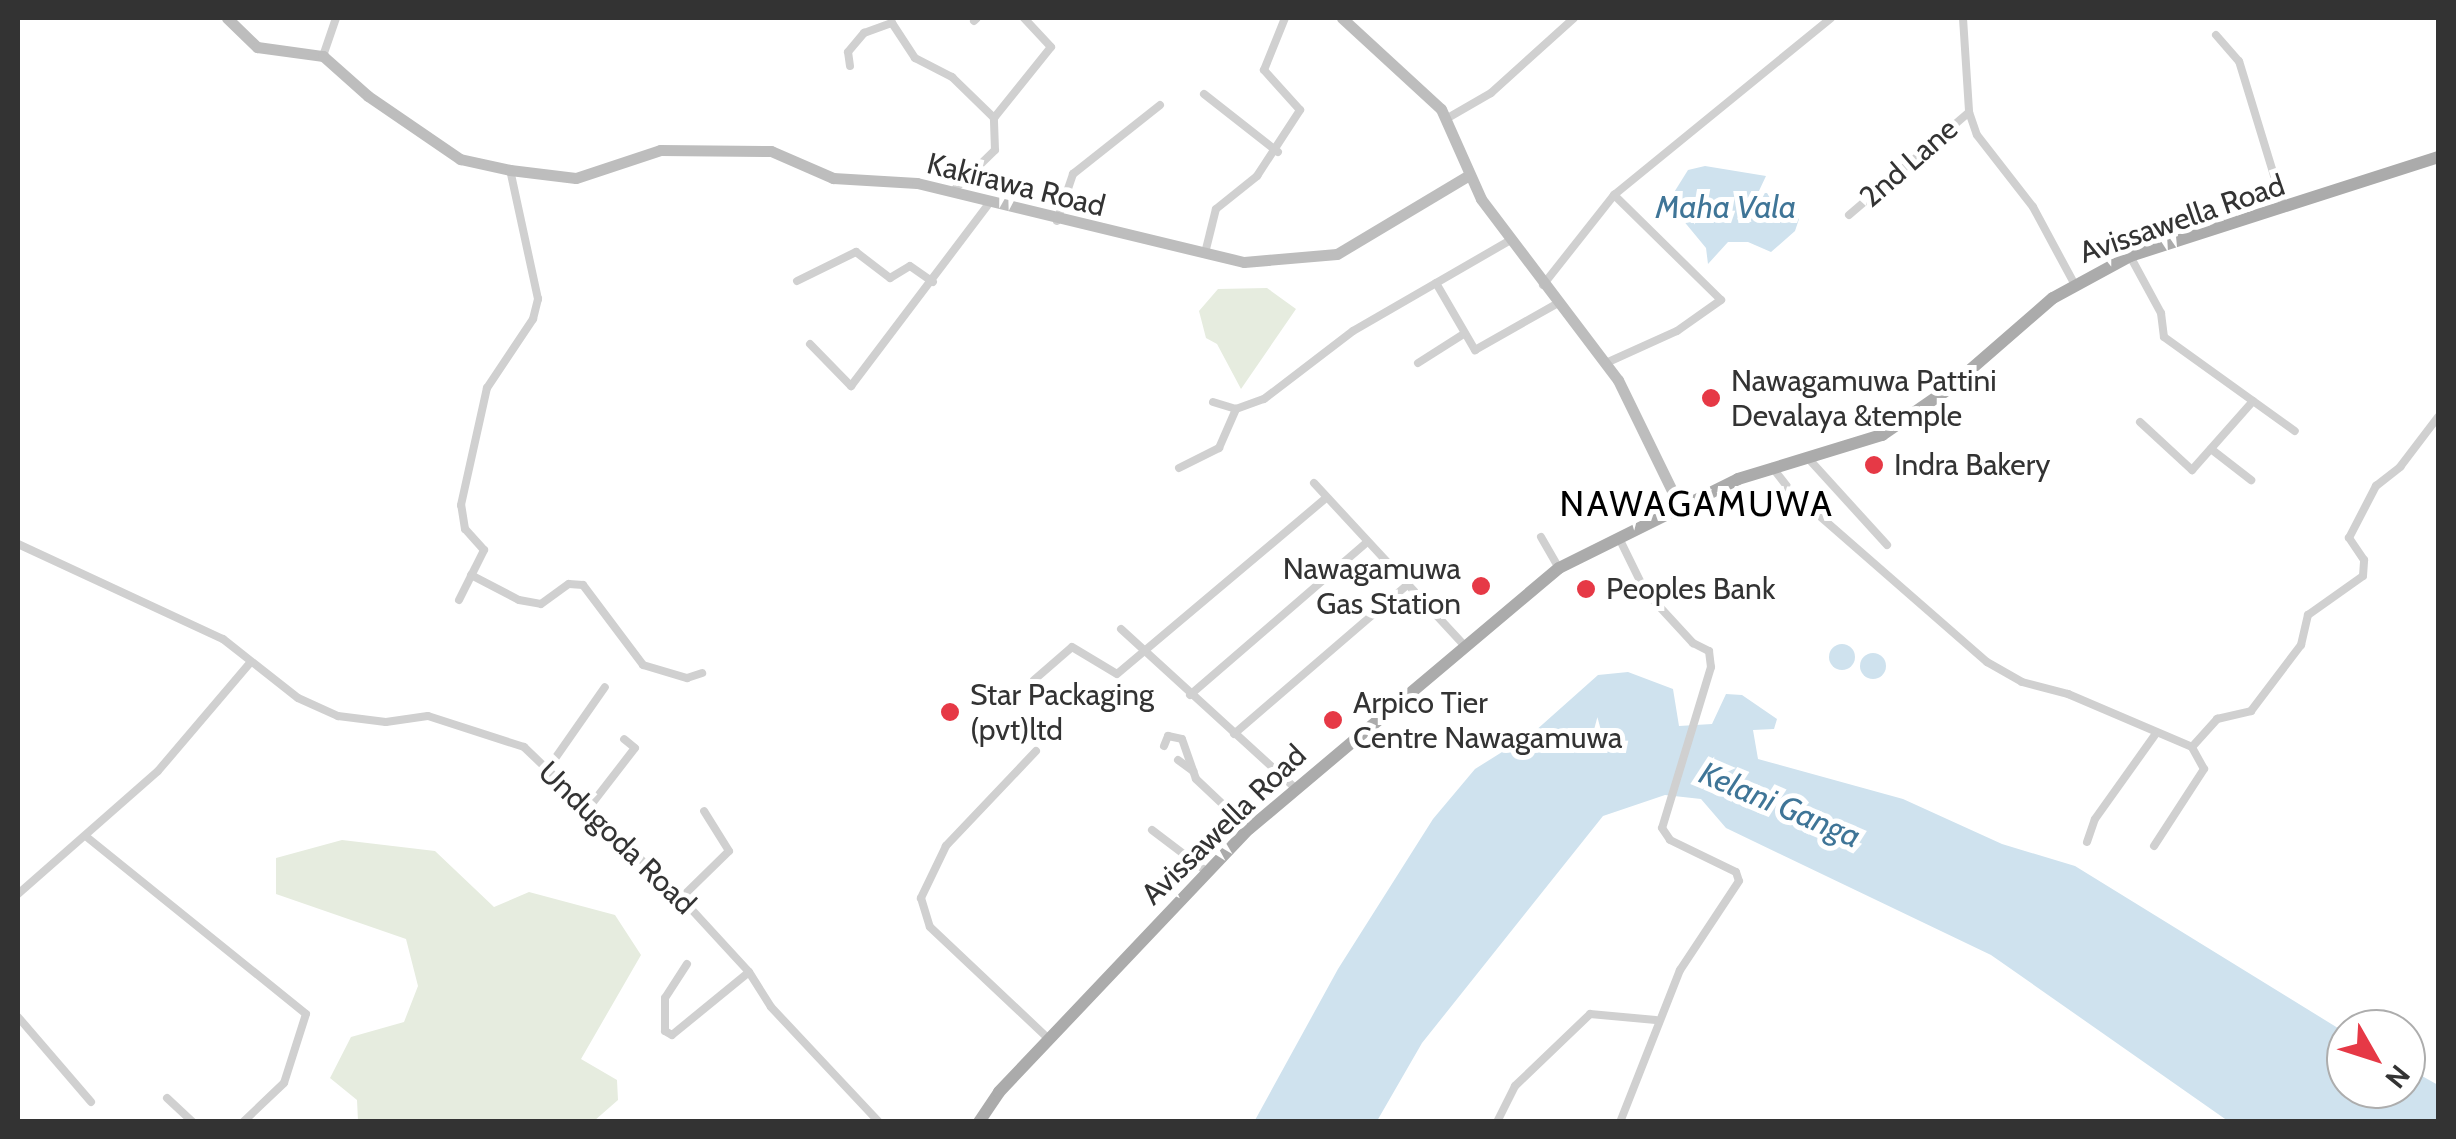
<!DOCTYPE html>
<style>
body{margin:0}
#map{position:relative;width:2456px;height:1139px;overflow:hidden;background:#fff;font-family:Cabin,sans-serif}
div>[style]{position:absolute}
.green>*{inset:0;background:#e6ecdf}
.water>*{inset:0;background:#cfe2ee}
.round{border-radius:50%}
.street>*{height:8px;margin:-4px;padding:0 4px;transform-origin:4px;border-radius:4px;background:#d0d0d0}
.secondary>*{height:11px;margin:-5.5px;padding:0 5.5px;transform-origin:5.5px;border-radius:5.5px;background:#bdbdbd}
.primary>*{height:12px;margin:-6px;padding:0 6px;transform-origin:6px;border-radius:6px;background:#ababab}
.dots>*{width:28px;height:28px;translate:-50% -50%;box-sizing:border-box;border:5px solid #fff;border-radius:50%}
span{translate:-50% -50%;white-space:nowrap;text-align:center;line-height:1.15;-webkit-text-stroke:10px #fff;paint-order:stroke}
.street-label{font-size:30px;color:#333}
.poi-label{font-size:30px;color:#333}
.left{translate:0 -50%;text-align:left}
.right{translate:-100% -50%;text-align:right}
.water-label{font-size:32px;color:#3f7597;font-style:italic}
.quarter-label{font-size:35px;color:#000;letter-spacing:2.5px}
.frame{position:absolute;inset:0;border:20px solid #333;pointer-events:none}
.north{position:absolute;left:2326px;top:1009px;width:100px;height:100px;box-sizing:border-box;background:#fff;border:2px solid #adadad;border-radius:50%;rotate:129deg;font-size:28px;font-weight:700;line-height:40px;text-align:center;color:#333}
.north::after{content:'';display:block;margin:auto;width:35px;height:45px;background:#e63946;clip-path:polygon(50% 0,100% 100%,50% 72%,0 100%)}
</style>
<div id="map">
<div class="green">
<div style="clip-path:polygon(1267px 288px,1296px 309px,1241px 389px,1217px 344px,1206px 338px,1199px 311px,1218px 289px)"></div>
<div style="clip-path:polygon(342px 840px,435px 851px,494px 907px,529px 892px,615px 915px,641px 955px,581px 1059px,617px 1080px,618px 1100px,594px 1121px,358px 1121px,357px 1100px,330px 1078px,351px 1037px,404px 1022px,418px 986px,406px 939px,276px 894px,276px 858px)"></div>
</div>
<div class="water">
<div style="clip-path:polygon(1705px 166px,1766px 176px,1758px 193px,1767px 193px,1776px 208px,1786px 204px,1799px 219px,1795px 231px,1771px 252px,1748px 242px,1728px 242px,1708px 264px,1706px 248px,1668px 202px,1688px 170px)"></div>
<div class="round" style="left:1829px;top:644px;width:26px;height:26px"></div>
<div class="round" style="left:1860px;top:653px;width:26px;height:26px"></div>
<div style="clip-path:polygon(1628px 672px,1673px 689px,1679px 726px,1712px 724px,1726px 694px,1742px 695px,1777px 719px,1774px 729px,1753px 730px,1758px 759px,1903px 799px,2002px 844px,2075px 866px,2346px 1033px,2346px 1089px,2406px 1089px,2406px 1067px,2438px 1085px,2438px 1121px,2228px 1121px,1991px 955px,1726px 828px,1701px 799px,1665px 795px,1603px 816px,1422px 1043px,1377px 1121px,1254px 1122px,1338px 969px,1433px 819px,1475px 769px,1534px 732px,1598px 675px)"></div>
</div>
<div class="street">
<div style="left:1963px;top:18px;width:94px;rotate:86.3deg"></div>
<div style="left:1969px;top:112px;width:24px;rotate:71deg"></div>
<div style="left:1977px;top:135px;width:91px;rotate:52.1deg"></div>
<div style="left:2033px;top:207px;width:86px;rotate:61.7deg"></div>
<div style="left:974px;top:21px;width:4px;rotate:-45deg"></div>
<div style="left:2216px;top:35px;width:35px;rotate:49deg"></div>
<div style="left:2239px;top:61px;width:154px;rotate:73deg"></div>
<div style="left:323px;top:56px;width:40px;rotate:-71.1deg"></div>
<div style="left:850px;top:66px;width:14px;rotate:-98deg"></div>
<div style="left:848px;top:52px;width:25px;rotate:-50deg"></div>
<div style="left:864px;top:33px;width:30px;rotate:-20deg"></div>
<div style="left:892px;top:23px;width:42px;rotate:56.7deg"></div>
<div style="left:915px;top:58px;width:42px;rotate:27.2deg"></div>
<div style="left:952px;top:77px;width:59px;rotate:44.3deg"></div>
<div style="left:1204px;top:94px;width:94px;rotate:38.1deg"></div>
<div style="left:1446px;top:119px;width:52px;rotate:-30deg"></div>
<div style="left:1491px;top:93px;width:112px;rotate:-42.1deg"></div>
<div style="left:952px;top:192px;width:60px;rotate:-44.3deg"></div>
<div style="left:995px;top:150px;width:32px;rotate:-92deg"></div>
<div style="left:994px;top:118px;width:91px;rotate:-51.2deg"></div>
<div style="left:1051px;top:47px;width:40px;rotate:-133deg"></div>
<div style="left:1849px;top:215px;width:158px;rotate:-40.6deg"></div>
<div style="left:1057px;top:221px;width:50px;rotate:-71.2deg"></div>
<div style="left:1073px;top:174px;width:111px;rotate:-38.4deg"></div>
<div style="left:1205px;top:253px;width:45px;rotate:-76deg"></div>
<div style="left:1216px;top:209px;width:53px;rotate:-38.8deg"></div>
<div style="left:1257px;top:176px;width:79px;rotate:-56.9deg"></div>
<div style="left:1300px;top:110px;width:54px;rotate:-132deg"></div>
<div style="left:1264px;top:70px;width:56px;rotate:-68deg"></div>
<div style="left:2130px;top:256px;width:65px;rotate:61.5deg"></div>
<div style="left:2161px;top:313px;width:24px;rotate:83deg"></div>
<div style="left:2164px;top:337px;width:161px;rotate:35.7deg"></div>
<div style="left:797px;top:281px;width:66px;rotate:-26.2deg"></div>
<div style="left:856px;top:252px;width:43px;rotate:37.4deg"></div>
<div style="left:890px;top:278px;width:23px;rotate:-31deg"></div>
<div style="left:910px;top:266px;width:28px;rotate:35deg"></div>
<div style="left:1436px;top:283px;width:78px;rotate:59.8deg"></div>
<div style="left:1475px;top:350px;width:95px;rotate:-29.5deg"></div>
<div style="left:1543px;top:285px;width:115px;rotate:-51.7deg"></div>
<div style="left:1614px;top:195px;width:280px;rotate:-39.2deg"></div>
<div style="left:810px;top:344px;width:59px;rotate:45.7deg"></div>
<div style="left:851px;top:386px;width:227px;rotate:-52.9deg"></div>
<div style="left:1418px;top:363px;width:52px;rotate:-32.5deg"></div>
<div style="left:1606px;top:363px;width:78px;rotate:-24.3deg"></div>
<div style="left:1677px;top:331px;width:54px;rotate:-35.2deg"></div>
<div style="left:1721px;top:300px;width:150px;rotate:-135.5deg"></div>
<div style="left:1213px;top:402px;width:24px;rotate:17deg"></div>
<div style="left:1236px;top:409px;width:30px;rotate:-20deg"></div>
<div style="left:1264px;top:399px;width:112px;rotate:-37.4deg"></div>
<div style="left:1353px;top:331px;width:180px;rotate:-30deg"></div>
<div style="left:2140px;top:422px;width:71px;rotate:42.7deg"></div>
<div style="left:2192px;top:470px;width:92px;rotate:-48.5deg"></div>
<div style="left:2211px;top:449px;width:51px;rotate:37.8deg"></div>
<div style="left:1807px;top:457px;width:119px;rotate:47.7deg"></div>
<div style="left:1772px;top:467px;width:31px;rotate:52deg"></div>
<div style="left:1791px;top:491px;width:260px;rotate:41.1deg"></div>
<div style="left:1987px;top:662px;width:40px;rotate:29.7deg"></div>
<div style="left:2022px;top:682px;width:48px;rotate:14.6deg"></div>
<div style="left:2068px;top:694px;width:135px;rotate:23.1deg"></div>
<div style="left:2192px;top:747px;width:38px;rotate:-48deg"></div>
<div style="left:2217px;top:719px;width:35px;rotate:-13deg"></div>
<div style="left:2251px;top:711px;width:83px;rotate:-52.9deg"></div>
<div style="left:2301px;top:645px;width:31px;rotate:-77deg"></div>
<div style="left:2308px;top:615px;width:67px;rotate:-35.3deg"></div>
<div style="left:2363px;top:576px;width:16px;rotate:-86deg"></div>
<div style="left:2364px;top:560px;width:27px;rotate:-124deg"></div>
<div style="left:2349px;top:538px;width:59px;rotate:-62.6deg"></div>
<div style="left:2376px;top:486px;width:31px;rotate:-38deg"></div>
<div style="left:2400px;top:467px;width:63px;rotate:-52.8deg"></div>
<div style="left:1179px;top:468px;width:45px;rotate:-26.6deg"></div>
<div style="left:1219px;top:448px;width:43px;rotate:-66.4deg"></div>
<div style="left:1314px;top:483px;width:219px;rotate:47.2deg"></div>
<div style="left:1541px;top:537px;width:36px;rotate:60deg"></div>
<div style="left:1619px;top:538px;width:59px;rotate:63.9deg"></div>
<div style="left:1645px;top:591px;width:71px;rotate:47.3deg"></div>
<div style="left:1693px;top:643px;width:18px;rotate:27deg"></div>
<div style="left:1709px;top:651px;width:16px;rotate:83deg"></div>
<div style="left:1711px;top:667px;width:168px;rotate:106.9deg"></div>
<div style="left:1662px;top:828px;width:14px;rotate:56deg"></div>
<div style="left:1670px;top:840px;width:73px;rotate:25.9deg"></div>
<div style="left:1736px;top:872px;width:9px;rotate:72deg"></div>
<div style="left:1739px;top:881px;width:107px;rotate:123.5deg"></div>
<div style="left:1680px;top:970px;width:163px;rotate:111.5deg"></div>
<div style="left:18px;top:544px;width:226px;rotate:24.9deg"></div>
<div style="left:223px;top:639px;width:95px;rotate:38.2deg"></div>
<div style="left:298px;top:698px;width:44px;rotate:24.2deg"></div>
<div style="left:338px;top:716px;width:48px;rotate:7.1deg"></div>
<div style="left:386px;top:722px;width:42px;rotate:-8.1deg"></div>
<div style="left:428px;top:716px;width:101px;rotate:17.9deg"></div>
<div style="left:524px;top:747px;width:218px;rotate:43.9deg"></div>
<div style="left:681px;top:898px;width:100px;rotate:47.4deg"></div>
<div style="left:749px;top:972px;width:41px;rotate:57.8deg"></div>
<div style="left:771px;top:1007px;width:158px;rotate:46.8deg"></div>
<div style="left:471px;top:575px;width:54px;rotate:27.5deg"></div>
<div style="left:519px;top:600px;width:22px;rotate:10deg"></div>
<div style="left:541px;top:604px;width:34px;rotate:-36deg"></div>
<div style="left:569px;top:584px;width:14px;rotate:4deg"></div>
<div style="left:583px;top:585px;width:100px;rotate:53.1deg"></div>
<div style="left:643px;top:665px;width:46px;rotate:16.5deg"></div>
<div style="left:687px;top:678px;width:16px;rotate:-18deg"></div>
<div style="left:459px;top:600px;width:56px;rotate:-63.4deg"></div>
<div style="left:484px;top:550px;width:28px;rotate:-132deg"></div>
<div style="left:465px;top:529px;width:24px;rotate:-99deg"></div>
<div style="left:461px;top:505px;width:120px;rotate:-77.5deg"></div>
<div style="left:487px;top:388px;width:83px;rotate:-56.3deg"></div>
<div style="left:533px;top:319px;width:21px;rotate:-76deg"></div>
<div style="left:538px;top:299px;width:132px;rotate:-102.2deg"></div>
<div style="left:1121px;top:629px;width:236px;rotate:42.4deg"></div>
<div style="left:1034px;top:680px;width:50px;rotate:-41deg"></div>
<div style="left:1072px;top:647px;width:52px;rotate:31deg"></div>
<div style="left:1117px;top:674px;width:273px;rotate:-40.1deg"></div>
<div style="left:1190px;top:695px;width:231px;rotate:-40.8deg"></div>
<div style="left:1234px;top:734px;width:225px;rotate:-40.7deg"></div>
<div style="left:1164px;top:746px;width:11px;rotate:-68deg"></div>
<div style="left:1168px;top:736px;width:14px;rotate:12deg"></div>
<div style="left:1182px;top:739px;width:42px;rotate:70.7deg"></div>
<div style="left:1196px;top:779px;width:73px;rotate:43.3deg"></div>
<div style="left:1036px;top:751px;width:131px;rotate:133.5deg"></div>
<div style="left:946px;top:846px;width:58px;rotate:115.7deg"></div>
<div style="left:921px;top:898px;width:30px;rotate:73deg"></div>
<div style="left:930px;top:927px;width:163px;rotate:43.3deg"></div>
<div style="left:1178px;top:760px;width:19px;rotate:36deg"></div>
<div style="left:547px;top:770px;width:101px;rotate:-55.1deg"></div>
<div style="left:587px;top:810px;width:78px;rotate:-52.3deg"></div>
<div style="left:635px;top:748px;width:14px;rotate:-141deg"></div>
<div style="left:1152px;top:830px;width:68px;rotate:37.2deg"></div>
<div style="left:88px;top:838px;width:280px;rotate:38.9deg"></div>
<div style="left:306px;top:1014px;width:72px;rotate:107.7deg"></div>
<div style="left:284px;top:1083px;width:57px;rotate:136.4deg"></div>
<div style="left:2087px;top:842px;width:24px;rotate:-71deg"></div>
<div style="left:2095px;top:819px;width:103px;rotate:-54.5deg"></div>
<div style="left:2154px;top:846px;width:92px;rotate:-57deg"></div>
<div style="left:2204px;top:769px;width:25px;rotate:-119deg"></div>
<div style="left:18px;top:894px;width:186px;rotate:-41.3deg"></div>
<div style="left:158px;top:771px;width:140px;rotate:-49.6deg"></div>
<div style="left:681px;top:898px;width:67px;rotate:-44.4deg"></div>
<div style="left:729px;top:851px;width:47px;rotate:-122deg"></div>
<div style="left:687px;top:964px;width:40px;rotate:122.9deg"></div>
<div style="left:665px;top:998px;width:33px;rotate:90deg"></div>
<div style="left:665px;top:1031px;width:8px;rotate:30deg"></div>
<div style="left:672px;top:1035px;width:99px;rotate:-39.3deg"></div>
<div style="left:18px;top:1017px;width:112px;rotate:49.3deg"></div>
<div style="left:167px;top:1098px;width:35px;rotate:43deg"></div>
<div style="left:1497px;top:1122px;width:40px;rotate:-63.4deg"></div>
<div style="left:1515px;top:1086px;width:104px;rotate:-43.8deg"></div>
<div style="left:1590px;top:1014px;width:66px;rotate:5.2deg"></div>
</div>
<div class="secondary">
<div style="left:227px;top:18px;width:42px;rotate:44deg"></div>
<div style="left:257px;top:47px;width:67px;rotate:7.8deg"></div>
<div style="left:323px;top:56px;width:60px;rotate:41.6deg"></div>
<div style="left:368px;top:96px;width:112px;rotate:34.4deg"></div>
<div style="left:460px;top:159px;width:51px;rotate:12.4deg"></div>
<div style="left:510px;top:170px;width:66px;rotate:6.9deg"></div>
<div style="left:576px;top:178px;width:89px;rotate:-18.4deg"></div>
<div style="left:660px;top:150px;width:111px;rotate:0.5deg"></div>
<div style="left:771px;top:151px;width:68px;rotate:23.5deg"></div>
<div style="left:833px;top:178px;width:84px;rotate:3.4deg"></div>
<div style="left:917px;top:183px;width:336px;rotate:13.6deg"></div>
<div style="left:1244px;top:262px;width:93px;rotate:-4.9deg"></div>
<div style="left:1337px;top:254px;width:154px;rotate:-30.9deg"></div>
<div style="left:1342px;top:18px;width:134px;rotate:42.6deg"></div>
<div style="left:1441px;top:109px;width:98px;rotate:66deg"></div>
<div style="left:1481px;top:199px;width:227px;rotate:52.9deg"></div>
<div style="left:1618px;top:380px;width:139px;rotate:64deg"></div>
</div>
<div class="primary">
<div style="left:979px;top:1122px;width:36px;rotate:-56deg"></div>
<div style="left:999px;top:1092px;width:363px;rotate:-46.5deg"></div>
<div style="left:1249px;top:829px;width:405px;rotate:-40.1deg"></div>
<div style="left:1559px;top:568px;width:200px;rotate:-26.4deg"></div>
<div style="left:1738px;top:479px;width:151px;rotate:-17deg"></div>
<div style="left:1882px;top:435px;width:79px;rotate:-34.7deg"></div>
<div style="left:1947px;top:390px;width:140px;rotate:-41deg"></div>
<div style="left:2053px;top:298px;width:88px;rotate:-28.6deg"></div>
<div style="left:2130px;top:256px;width:324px;rotate:-17.8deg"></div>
</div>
<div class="dots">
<div style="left:1711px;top:398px;background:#e63946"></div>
<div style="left:1874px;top:465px;background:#e63946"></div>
<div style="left:1481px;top:586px;background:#e63946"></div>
<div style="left:1586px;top:589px;background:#e63946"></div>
<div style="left:950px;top:712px;background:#e63946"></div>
<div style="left:1333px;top:720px;background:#e63946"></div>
</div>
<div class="street-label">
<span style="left:1909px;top:163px;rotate:-41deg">2nd Lane</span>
<span style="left:1016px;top:185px;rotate:14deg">Kakirawa Road</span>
<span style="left:2182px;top:219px;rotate:-19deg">Avissawella Road</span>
<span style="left:1224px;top:825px;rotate:-44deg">Avissawella Road</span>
<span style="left:617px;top:838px;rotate:44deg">Undugoda Road</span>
</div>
<div class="poi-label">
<span class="left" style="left:1731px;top:398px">Nawagamuwa Pattini<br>Devalaya &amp;temple</span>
<span class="left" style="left:1894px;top:465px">Indra Bakery</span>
<span class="right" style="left:1461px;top:586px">Nawagamuwa<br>Gas Station</span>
<span class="left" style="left:1606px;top:589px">Peoples Bank</span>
<span class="left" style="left:970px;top:712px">Star Packaging<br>(pvt)ltd</span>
<span class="left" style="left:1353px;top:720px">Arpico Tier<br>Centre Nawagamuwa</span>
</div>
<div class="water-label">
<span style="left:1726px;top:207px">Maha Vala</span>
<span style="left:1780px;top:805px;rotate:23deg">Kelani Ganga</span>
</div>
<div class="quarter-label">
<span style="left:1697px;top:504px">NAWAGAMUWA</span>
</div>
<div class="frame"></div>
<div class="north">N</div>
</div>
